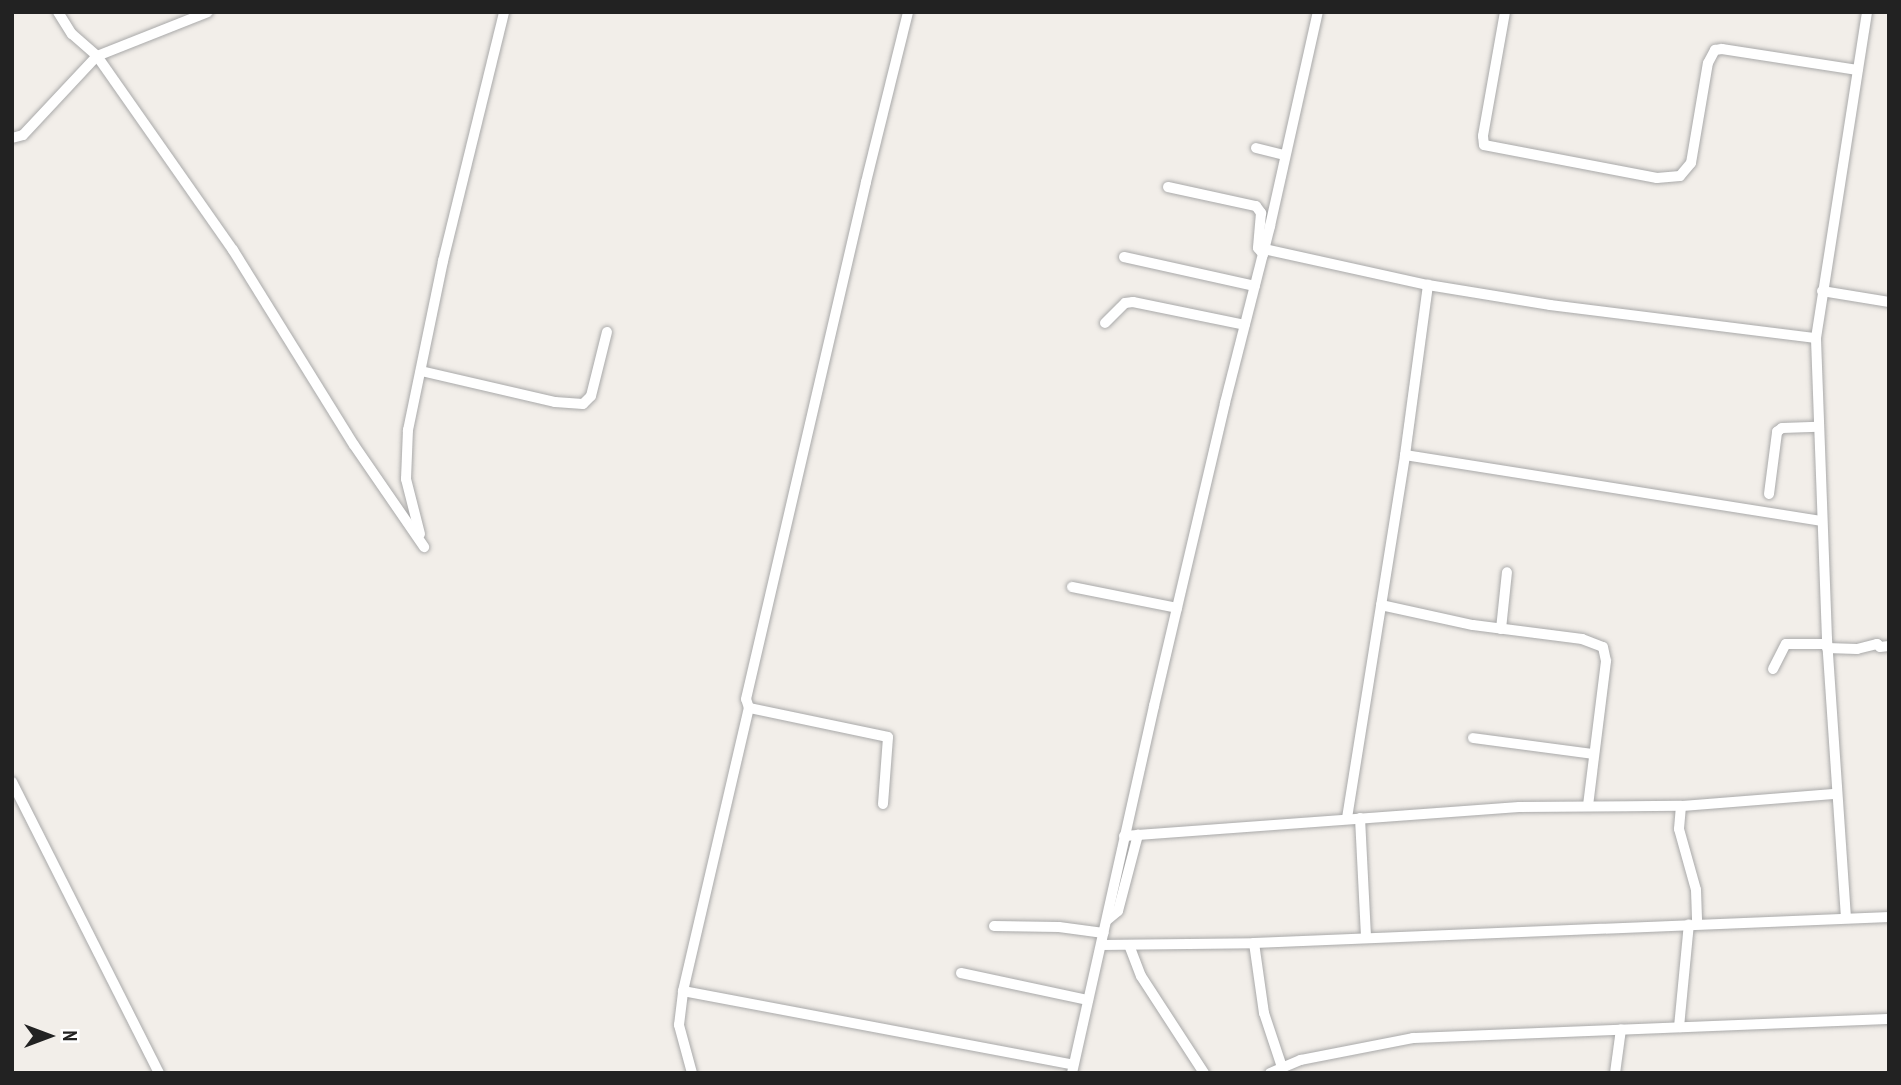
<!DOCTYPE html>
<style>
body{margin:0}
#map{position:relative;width:1901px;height:1085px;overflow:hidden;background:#f2eee9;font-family:"PT Sans Narrow",sans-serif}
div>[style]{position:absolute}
.roads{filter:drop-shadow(0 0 2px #a9a9a9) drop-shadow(0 0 2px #a9a9a9)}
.minor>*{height:10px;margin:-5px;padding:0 5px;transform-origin:5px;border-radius:5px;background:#fff}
span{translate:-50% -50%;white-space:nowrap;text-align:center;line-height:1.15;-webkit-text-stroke:6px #fff;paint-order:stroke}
.frame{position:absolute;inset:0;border:14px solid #222;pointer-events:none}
.north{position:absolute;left:14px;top:1001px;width:70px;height:70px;-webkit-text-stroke:5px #fff;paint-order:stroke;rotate:90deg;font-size:19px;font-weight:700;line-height:28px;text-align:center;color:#222}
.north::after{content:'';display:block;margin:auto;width:24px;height:32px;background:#222;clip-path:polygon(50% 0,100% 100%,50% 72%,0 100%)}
</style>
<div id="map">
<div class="roads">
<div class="minor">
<div style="left:58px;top:12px;width:26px;rotate:58deg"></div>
<div style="left:72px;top:34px;width:33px;rotate:41deg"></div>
<div style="left:97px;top:56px;width:237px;rotate:55deg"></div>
<div style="left:233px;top:250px;width:229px;rotate:58.2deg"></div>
<div style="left:354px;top:445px;width:124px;rotate:55.5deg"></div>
<div style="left:1505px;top:12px;width:126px;rotate:100.1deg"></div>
<div style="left:1483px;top:136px;width:9px;rotate:84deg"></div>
<div style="left:1484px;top:145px;width:176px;rotate:10.8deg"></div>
<div style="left:1657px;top:178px;width:23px;rotate:-5deg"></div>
<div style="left:1680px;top:176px;width:17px;rotate:-50deg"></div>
<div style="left:1691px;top:163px;width:101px;rotate:-80.4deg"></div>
<div style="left:1708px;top:63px;width:15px;rotate:-62deg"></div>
<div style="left:1715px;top:50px;width:7px;rotate:-8deg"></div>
<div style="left:1722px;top:49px;width:137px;rotate:8.8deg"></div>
<div style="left:12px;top:138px;width:11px;rotate:-15deg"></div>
<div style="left:23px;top:135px;width:108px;rotate:-46.9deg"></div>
<div style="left:97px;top:56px;width:119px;rotate:-21.6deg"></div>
<div style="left:1256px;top:148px;width:30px;rotate:14deg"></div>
<div style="left:1168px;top:187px;width:90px;rotate:12.2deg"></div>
<div style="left:1256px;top:206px;width:9px;rotate:54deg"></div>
<div style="left:1261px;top:213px;width:35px;rotate:95deg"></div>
<div style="left:1258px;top:248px;width:8px;rotate:50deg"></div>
<div style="left:1264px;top:249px;width:168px;rotate:12.4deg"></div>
<div style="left:1428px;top:285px;width:124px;rotate:9.3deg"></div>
<div style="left:1550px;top:305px;width:268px;rotate:7.1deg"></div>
<div style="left:1124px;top:257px;width:134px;rotate:12.5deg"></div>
<div style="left:1822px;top:291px;width:68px;rotate:9.3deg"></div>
<div style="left:1105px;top:323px;width:28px;rotate:-45deg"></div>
<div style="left:1125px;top:303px;width:8px;rotate:-7deg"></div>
<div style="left:1133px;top:302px;width:114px;rotate:11.6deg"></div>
<div style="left:421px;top:371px;width:138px;rotate:13deg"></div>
<div style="left:555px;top:402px;width:28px;rotate:4deg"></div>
<div style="left:583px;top:404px;width:11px;rotate:-45deg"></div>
<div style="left:591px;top:396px;width:66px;rotate:-76deg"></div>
<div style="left:1405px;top:455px;width:421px;rotate:9deg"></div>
<div style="left:1769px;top:494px;width:63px;rotate:-82.6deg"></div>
<div style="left:1777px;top:432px;width:6px;rotate:-39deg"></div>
<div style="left:1782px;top:428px;width:36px;rotate:-2deg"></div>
<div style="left:420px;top:534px;width:57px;rotate:-104.3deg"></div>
<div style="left:406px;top:479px;width:49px;rotate:-87.7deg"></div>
<div style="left:408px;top:430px;width:173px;rotate:-78.3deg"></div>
<div style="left:443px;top:261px;width:256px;rotate:-76.2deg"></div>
<div style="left:1072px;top:587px;width:107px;rotate:11.3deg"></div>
<div style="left:1381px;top:605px;width:94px;rotate:12.3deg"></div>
<div style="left:1473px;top:625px;width:110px;rotate:7.3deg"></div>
<div style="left:1582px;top:639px;width:22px;rotate:21deg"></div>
<div style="left:1603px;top:647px;width:14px;rotate:78deg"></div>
<div style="left:1606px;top:661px;width:146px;rotate:97.1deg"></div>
<div style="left:1501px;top:629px;width:57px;rotate:-84deg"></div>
<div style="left:1827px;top:648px;width:30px;rotate:2deg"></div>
<div style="left:1857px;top:649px;width:21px;rotate:-14deg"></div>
<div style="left:1877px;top:644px;width:4px;rotate:45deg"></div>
<div style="left:1880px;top:647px;width:9px;rotate:-6deg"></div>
<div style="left:1773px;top:669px;width:28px;rotate:-63deg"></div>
<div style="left:1786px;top:644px;width:41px"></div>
<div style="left:1473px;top:738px;width:121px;rotate:7.6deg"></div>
<div style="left:12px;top:782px;width:326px;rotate:63.2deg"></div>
<div style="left:883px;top:804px;width:67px;rotate:-85.7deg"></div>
<div style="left:888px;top:737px;width:142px;rotate:-168.2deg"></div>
<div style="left:749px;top:708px;width:9px;rotate:-108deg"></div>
<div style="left:746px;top:699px;width:531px;rotate:-76.93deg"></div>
<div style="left:866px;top:182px;width:175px;rotate:-76.1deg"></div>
<div style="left:1681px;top:806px;width:23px;rotate:95deg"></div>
<div style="left:1679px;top:829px;width:63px;rotate:74.4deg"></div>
<div style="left:1696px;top:890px;width:34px;rotate:88deg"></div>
<div style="left:1347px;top:818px;width:368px;rotate:-80.9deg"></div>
<div style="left:1405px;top:455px;width:172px;rotate:-82.3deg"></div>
<div style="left:1360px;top:818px;width:120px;rotate:87.1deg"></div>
<div style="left:1124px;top:836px;width:396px;rotate:-4.2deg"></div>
<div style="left:1519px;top:807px;width:162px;rotate:-0.4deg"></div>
<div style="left:1681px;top:806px;width:154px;rotate:-4.5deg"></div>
<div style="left:1846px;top:918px;width:280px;rotate:-93.9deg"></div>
<div style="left:1827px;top:639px;width:301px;rotate:-92.1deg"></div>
<div style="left:1816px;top:338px;width:330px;rotate:-81.1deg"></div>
<div style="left:1107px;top:920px;width:14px;rotate:-39deg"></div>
<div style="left:1118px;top:911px;width:79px;rotate:-75.3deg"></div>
<div style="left:994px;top:926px;width:65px;rotate:0.9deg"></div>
<div style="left:1059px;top:927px;width:45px;rotate:7.6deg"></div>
<div style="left:1254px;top:943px;width:71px;rotate:81.9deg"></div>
<div style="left:1264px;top:1013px;width:57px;rotate:71.6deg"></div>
<div style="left:1101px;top:945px;width:153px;rotate:-0.7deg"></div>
<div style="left:1254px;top:943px;width:636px;rotate:-2.34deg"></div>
<div style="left:1129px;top:945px;width:33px;rotate:69deg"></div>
<div style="left:1141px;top:976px;width:116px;rotate:57deg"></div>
<div style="left:961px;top:973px;width:130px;rotate:12deg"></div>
<div style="left:683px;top:991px;width:397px;rotate:10.7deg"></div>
<div style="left:1679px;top:1027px;width:103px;rotate:-84.5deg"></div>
<div style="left:692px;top:1073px;width:50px;rotate:-105.2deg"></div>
<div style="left:679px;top:1025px;width:34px;rotate:-83deg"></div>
<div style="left:683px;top:991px;width:291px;rotate:-76.9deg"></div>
<div style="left:1072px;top:1073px;width:376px;rotate:-77.4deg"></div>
<div style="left:1154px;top:706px;width:311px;rotate:-76.8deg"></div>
<div style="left:1225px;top:403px;width:183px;rotate:-75.7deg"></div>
<div style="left:1270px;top:226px;width:219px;rotate:-77.4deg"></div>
<div style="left:1270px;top:1073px;width:34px;rotate:-23deg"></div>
<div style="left:1301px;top:1060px;width:114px;rotate:-11.1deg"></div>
<div style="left:1413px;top:1038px;width:476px;rotate:-2.3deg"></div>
<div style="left:1615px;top:1073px;width:44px;rotate:-82.2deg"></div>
</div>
</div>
<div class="frame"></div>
<div class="north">N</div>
</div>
